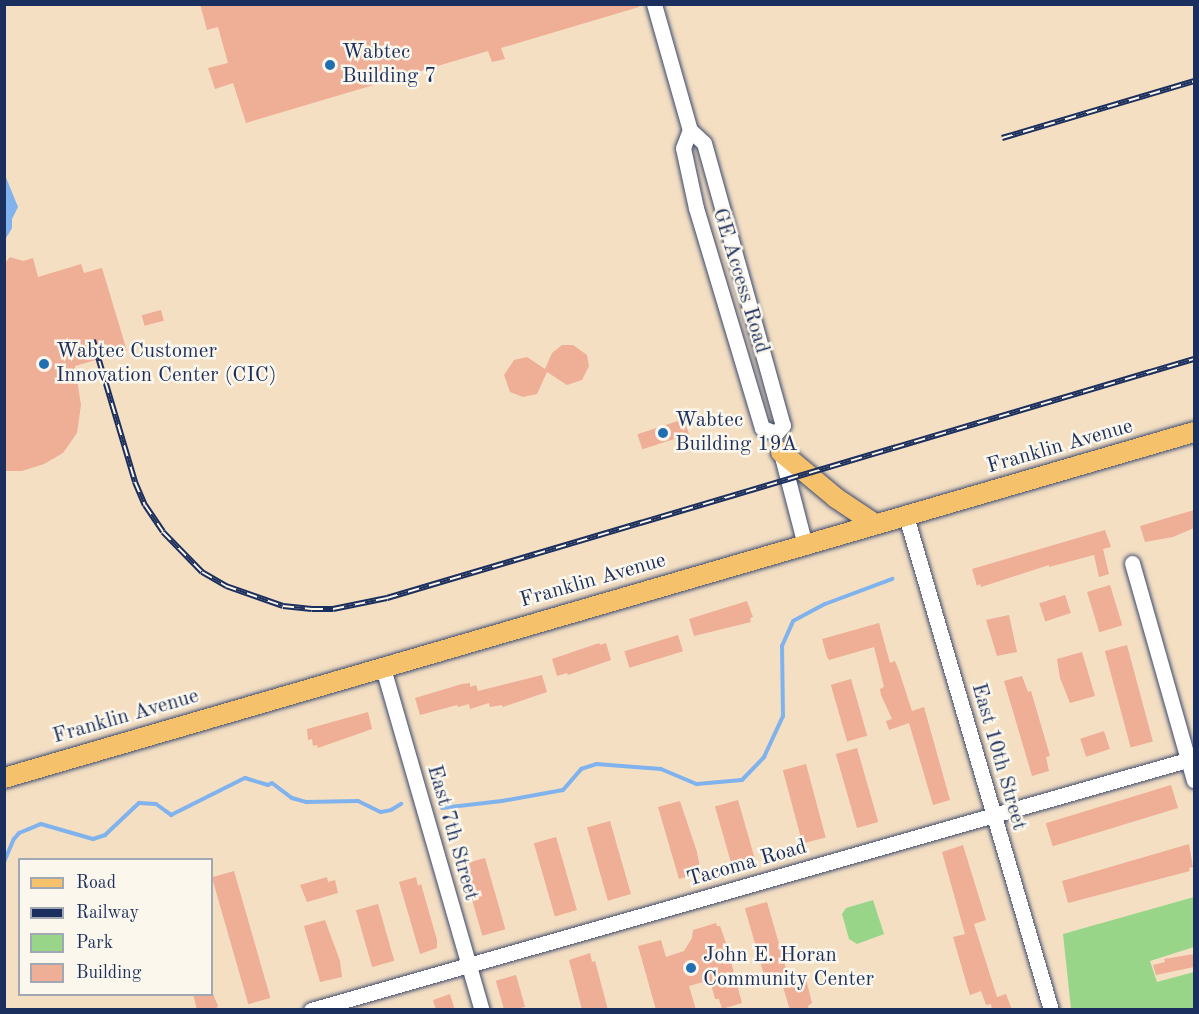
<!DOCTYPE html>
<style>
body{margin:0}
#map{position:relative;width:1199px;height:1014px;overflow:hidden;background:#f4dfc3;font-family:"Old Standard TT",serif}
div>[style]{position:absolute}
.green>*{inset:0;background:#99d589}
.water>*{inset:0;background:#80b3ed}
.stream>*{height:4px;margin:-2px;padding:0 2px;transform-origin:2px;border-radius:2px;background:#80b3ed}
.building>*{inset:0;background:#efae96;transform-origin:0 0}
.roads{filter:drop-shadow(0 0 2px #3c496d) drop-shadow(0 0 2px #3c496d)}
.minor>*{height:15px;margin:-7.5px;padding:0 7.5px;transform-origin:7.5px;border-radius:7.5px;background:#fff}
.major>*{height:20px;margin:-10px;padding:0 10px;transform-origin:10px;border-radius:10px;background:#f5c16b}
.rail>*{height:6px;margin-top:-3px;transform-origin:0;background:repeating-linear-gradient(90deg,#fbf7ec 0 11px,#1b2f5e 0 22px);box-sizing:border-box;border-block:2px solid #1b2f5e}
.dots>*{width:16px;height:16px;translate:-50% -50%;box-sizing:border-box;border:3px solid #fbf7ec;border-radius:50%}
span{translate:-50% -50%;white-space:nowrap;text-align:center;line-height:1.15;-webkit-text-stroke:5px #fbf7ec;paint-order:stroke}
.poi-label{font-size:21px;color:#1b2f5e}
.left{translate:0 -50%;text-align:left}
.street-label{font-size:21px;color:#1b2f5e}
.frame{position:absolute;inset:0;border:6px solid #1b2f5e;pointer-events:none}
.legend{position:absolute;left:18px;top:858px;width:195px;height:138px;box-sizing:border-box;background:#fbf7ec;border:2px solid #a1a7b3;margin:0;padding:8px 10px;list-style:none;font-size:18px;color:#1b2f5e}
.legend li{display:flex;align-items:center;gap:12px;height:30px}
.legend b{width:30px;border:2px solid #a1a7b3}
</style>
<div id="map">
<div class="green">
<div style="clip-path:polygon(1194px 897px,1194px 947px,1150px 961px,1157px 982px,1194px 972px,1194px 1009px,1071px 1009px,1063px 934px)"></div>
<div style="clip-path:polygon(873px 900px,884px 934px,857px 944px,849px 939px,842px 914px,846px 908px)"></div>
</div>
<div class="water">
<div style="clip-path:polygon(5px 175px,18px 207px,12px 219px,12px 228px,5px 240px)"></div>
</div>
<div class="stream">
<div style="left:442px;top:808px;width:60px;rotate:-6.7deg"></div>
<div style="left:502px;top:801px;width:62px;rotate:-10.2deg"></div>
<div style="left:563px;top:790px;width:28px;rotate:-49deg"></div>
<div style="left:581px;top:769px;width:16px;rotate:-18deg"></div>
<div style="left:596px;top:764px;width:65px;rotate:4.4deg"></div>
<div style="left:661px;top:769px;width:39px;rotate:23deg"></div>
<div style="left:697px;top:784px;width:45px;rotate:-5.1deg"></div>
<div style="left:742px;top:780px;width:32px;rotate:-46deg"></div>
<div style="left:764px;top:757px;width:45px;rotate:-65.1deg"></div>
<div style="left:783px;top:716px;width:70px;rotate:-90.8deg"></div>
<div style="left:782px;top:646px;width:27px;rotate:-66deg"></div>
<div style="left:793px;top:621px;width:36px;rotate:-28deg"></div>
<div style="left:825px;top:604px;width:72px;rotate:-20.5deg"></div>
<div style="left:4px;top:862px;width:25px;rotate:-67deg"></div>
<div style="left:14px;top:839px;width:8px;rotate:-50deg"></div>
<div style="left:19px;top:833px;width:11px;rotate:-22deg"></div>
<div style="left:29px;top:829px;width:13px;rotate:-23deg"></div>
<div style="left:41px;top:824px;width:54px;rotate:16.1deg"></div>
<div style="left:93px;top:839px;width:13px;rotate:-18deg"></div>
<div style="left:105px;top:835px;width:47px;rotate:-43.3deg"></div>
<div style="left:139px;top:803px;width:17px;rotate:3deg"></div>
<div style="left:156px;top:804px;width:19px;rotate:36deg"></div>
<div style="left:171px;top:815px;width:83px;rotate:-26.6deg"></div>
<div style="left:245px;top:778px;width:24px;rotate:17deg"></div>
<div style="left:268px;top:785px;width:4px;rotate:-27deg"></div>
<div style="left:272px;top:783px;width:25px;rotate:37deg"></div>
<div style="left:292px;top:798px;width:15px;rotate:16deg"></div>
<div style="left:306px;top:802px;width:52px;rotate:-1.1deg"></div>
<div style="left:358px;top:801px;width:25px;rotate:26deg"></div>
<div style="left:381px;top:812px;width:10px;rotate:-11deg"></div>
<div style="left:391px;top:810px;width:12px;rotate:-31deg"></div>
</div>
<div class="building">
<div style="clip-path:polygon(200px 4px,639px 4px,639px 7px,501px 48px,505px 59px,492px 62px,488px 51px,246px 123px,233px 83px,215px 89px,208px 68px,228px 63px,218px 27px,207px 30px)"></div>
<div style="clip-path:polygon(10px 257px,23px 261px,33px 258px,38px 277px,81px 264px,84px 273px,102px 268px,127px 351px,75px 366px,81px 405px,77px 433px,63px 453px,44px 464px,22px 471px,4px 471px,4px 264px)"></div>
<div style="left:161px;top:310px;width:11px;height:20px;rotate:75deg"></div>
<div style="clip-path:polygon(562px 345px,573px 345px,587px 355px,589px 366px,582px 380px,567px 385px,547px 372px,537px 394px,523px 397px,510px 392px,504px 375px,514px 360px,527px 357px,545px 369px,552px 353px)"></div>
<div style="left:684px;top:419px;width:16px;height:49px;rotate:72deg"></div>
<div style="clip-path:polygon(1194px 510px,1194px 528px,1173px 537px,1145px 542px,1140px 526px)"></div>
<div style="clip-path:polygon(1105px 530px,1111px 547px,1103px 549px,1109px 574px,1099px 577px,1094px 555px,1049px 567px,1049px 565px,981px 587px,980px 584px,977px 586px,972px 569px)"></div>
<div style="left:1110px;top:585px;width:42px;height:24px;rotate:73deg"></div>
<div style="left:1065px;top:595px;width:19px;height:27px;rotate:72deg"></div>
<div style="clip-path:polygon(747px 601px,753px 617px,750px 618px,751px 622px,694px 636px,689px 619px)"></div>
<div style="clip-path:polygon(1009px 615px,1017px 652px,997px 656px,986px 620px)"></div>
<div style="clip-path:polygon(879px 623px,890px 663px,895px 661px,899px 671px,912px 711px,924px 707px,950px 800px,933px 805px,909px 723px,889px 730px,886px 721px,892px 719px,881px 695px,880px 689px,884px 687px,874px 647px,829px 660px,827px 657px,822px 639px)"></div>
<div style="left:678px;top:635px;width:17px;height:56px;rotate:73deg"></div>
<div style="clip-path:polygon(599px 643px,600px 645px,606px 643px,611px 660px,568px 675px,567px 673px,557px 676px,552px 659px)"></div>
<div style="left:1127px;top:645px;width:100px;height:23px;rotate:75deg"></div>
<div style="clip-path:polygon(1082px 652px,1095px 696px,1070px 703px,1060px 678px,1057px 659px)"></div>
<div style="clip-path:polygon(542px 675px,547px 692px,503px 707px,502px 705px,490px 707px,489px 703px,470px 709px,469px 704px,458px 707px,457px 705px,420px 715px,415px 698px,462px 684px,470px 683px,470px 687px,476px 685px,478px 691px)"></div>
<div style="clip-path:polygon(1022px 676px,1028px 692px,1031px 691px,1050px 756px,1046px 757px,1049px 771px,1032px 776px,1004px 681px)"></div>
<div style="left:851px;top:679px;width:59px;height:21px;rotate:74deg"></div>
<div style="clip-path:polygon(368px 712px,372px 729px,318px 748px,317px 745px,313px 746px,312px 739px,308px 740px,307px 729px)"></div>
<div style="left:1104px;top:731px;width:19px;height:25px;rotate:72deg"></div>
<div style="left:857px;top:748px;width:77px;height:22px;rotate:74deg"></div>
<div style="left:806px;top:764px;width:76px;height:24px;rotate:75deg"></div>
<div style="left:1171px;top:785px;width:24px;height:131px;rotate:73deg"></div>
<div style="left:738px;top:800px;width:59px;height:24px;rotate:74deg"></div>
<div style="clip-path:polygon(680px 801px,697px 852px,701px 873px,679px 879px,658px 807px)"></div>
<div style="left:610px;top:821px;width:76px;height:24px;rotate:74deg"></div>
<div style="left:556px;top:837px;width:76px;height:23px;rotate:74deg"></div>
<div style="clip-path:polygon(1189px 844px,1193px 867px,1189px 868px,1190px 871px,1068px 903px,1062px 881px)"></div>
<div style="clip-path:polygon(963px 845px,986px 920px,974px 924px,997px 997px,1006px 994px,1012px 1010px,992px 1010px,991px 1004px,986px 1005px,981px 991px,970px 995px,968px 989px,953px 937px,965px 934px,942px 852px)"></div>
<div style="left:485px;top:858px;width:74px;height:24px;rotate:74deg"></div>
<div style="left:234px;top:871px;width:132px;height:23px;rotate:74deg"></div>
<div style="clip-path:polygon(327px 877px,328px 882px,335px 880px,338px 893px,307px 902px,300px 885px)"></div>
<div style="clip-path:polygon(416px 877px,418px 886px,421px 884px,437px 940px,437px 948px,420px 954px,399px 882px)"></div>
<div style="left:767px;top:902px;width:75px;height:23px;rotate:74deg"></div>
<div style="left:378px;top:904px;width:59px;height:23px;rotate:74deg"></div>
<div style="clip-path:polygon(325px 920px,340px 961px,342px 977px,320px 982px,304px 926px)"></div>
<div style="clip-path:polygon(716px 923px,717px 926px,720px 926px,726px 943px,742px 1003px,722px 1009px,719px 999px,715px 999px,710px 980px,689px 986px,696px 1010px,656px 1010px,638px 946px,661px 940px,666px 957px,684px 951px,692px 938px,693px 930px)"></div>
<div style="clip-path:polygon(590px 953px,592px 962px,595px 961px,608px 1010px,582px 1010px,569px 960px)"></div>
<div style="clip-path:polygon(1194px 954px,1194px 967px,1156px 975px,1153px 965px,1165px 962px,1164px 959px)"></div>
<div style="left:516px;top:975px;width:33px;height:21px;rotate:74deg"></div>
<div style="clip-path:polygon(806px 979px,812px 1003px,808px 1006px,809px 1010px,790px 1010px,783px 987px)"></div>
<div style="clip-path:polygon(193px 994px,213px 994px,218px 1006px,215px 1010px,197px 1010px)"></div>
<div style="clip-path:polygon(450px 994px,455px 1010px,436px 1010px,433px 1000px)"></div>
</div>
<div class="roads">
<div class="minor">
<div style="left:654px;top:4px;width:131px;rotate:74.1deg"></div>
<div style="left:690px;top:130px;width:19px;rotate:43deg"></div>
<div style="left:704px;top:143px;width:293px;rotate:74.4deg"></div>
<div style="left:783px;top:425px;width:11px;rotate:131deg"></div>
<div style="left:776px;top:433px;width:15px;rotate:-160deg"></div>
<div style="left:762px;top:428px;width:230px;rotate:-106.7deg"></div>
<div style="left:696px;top:208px;width:61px;rotate:-102.2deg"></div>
<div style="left:683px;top:148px;width:19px;rotate:-69deg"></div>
<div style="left:780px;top:449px;width:99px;rotate:75.4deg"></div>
<div style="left:906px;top:516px;width:515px;rotate:73.64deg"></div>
<div style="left:1132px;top:563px;width:226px;rotate:74.1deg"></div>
<div style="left:383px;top:668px;width:356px;rotate:73.9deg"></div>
<div style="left:311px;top:1010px;width:918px;rotate:-15.93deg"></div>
</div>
<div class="major">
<div style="left:781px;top:452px;width:72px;rotate:39.9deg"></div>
<div style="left:836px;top:498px;width:47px;rotate:33.7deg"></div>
<div style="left:4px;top:778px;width:1239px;rotate:-16.21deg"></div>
</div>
</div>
<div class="rail">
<div style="left:1002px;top:138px;width:200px;rotate:-16.5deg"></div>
<div style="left:93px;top:340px;width:148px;rotate:73.5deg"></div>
<div style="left:135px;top:482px;width:25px;rotate:67deg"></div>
<div style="left:145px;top:505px;width:32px;rotate:56deg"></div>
<div style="left:163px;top:532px;width:56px;rotate:45.7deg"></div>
<div style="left:202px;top:572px;width:28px;rotate:30deg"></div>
<div style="left:226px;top:586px;width:60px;rotate:19.3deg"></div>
<div style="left:283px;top:606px;width:29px;rotate:6deg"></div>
<div style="left:312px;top:609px;width:21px"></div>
<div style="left:333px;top:609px;width:55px;rotate:-11.5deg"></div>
<div style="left:387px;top:598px;width:842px;rotate:-16.5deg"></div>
</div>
<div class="dots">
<div style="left:330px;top:65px;background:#1f6fb2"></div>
<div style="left:44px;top:364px;background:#1f6fb2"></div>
<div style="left:663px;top:433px;background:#1f6fb2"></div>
<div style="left:691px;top:968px;background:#1f6fb2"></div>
</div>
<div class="poi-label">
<span class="left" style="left:342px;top:65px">Wabtec<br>Building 7</span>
<span class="left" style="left:56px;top:364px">Wabtec Customer<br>Innovation Center (CIC)</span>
<span class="left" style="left:675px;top:433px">Wabtec<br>Building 19A</span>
<span class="left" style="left:703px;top:968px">John E. Horan<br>Community Center</span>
</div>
<div class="street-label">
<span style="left:740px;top:281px;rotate:73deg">GE Access Road</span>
<span style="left:1060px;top:447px;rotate:-16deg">Franklin Avenue</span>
<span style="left:593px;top:581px;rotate:-16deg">Franklin Avenue</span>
<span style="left:126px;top:717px;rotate:-16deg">Franklin Avenue</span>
<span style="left:998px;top:757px;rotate:74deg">East 10th Street</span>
<span style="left:452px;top:833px;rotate:74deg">East 7th Street</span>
<span style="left:747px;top:864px;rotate:-16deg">Tacoma Road</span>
</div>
<div class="frame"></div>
<ul class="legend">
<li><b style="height:8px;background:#f5c16b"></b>Road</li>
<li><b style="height:8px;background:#1b2f5e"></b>Railway</li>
<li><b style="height:16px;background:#99d589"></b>Park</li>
<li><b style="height:16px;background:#efae96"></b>Building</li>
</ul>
</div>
